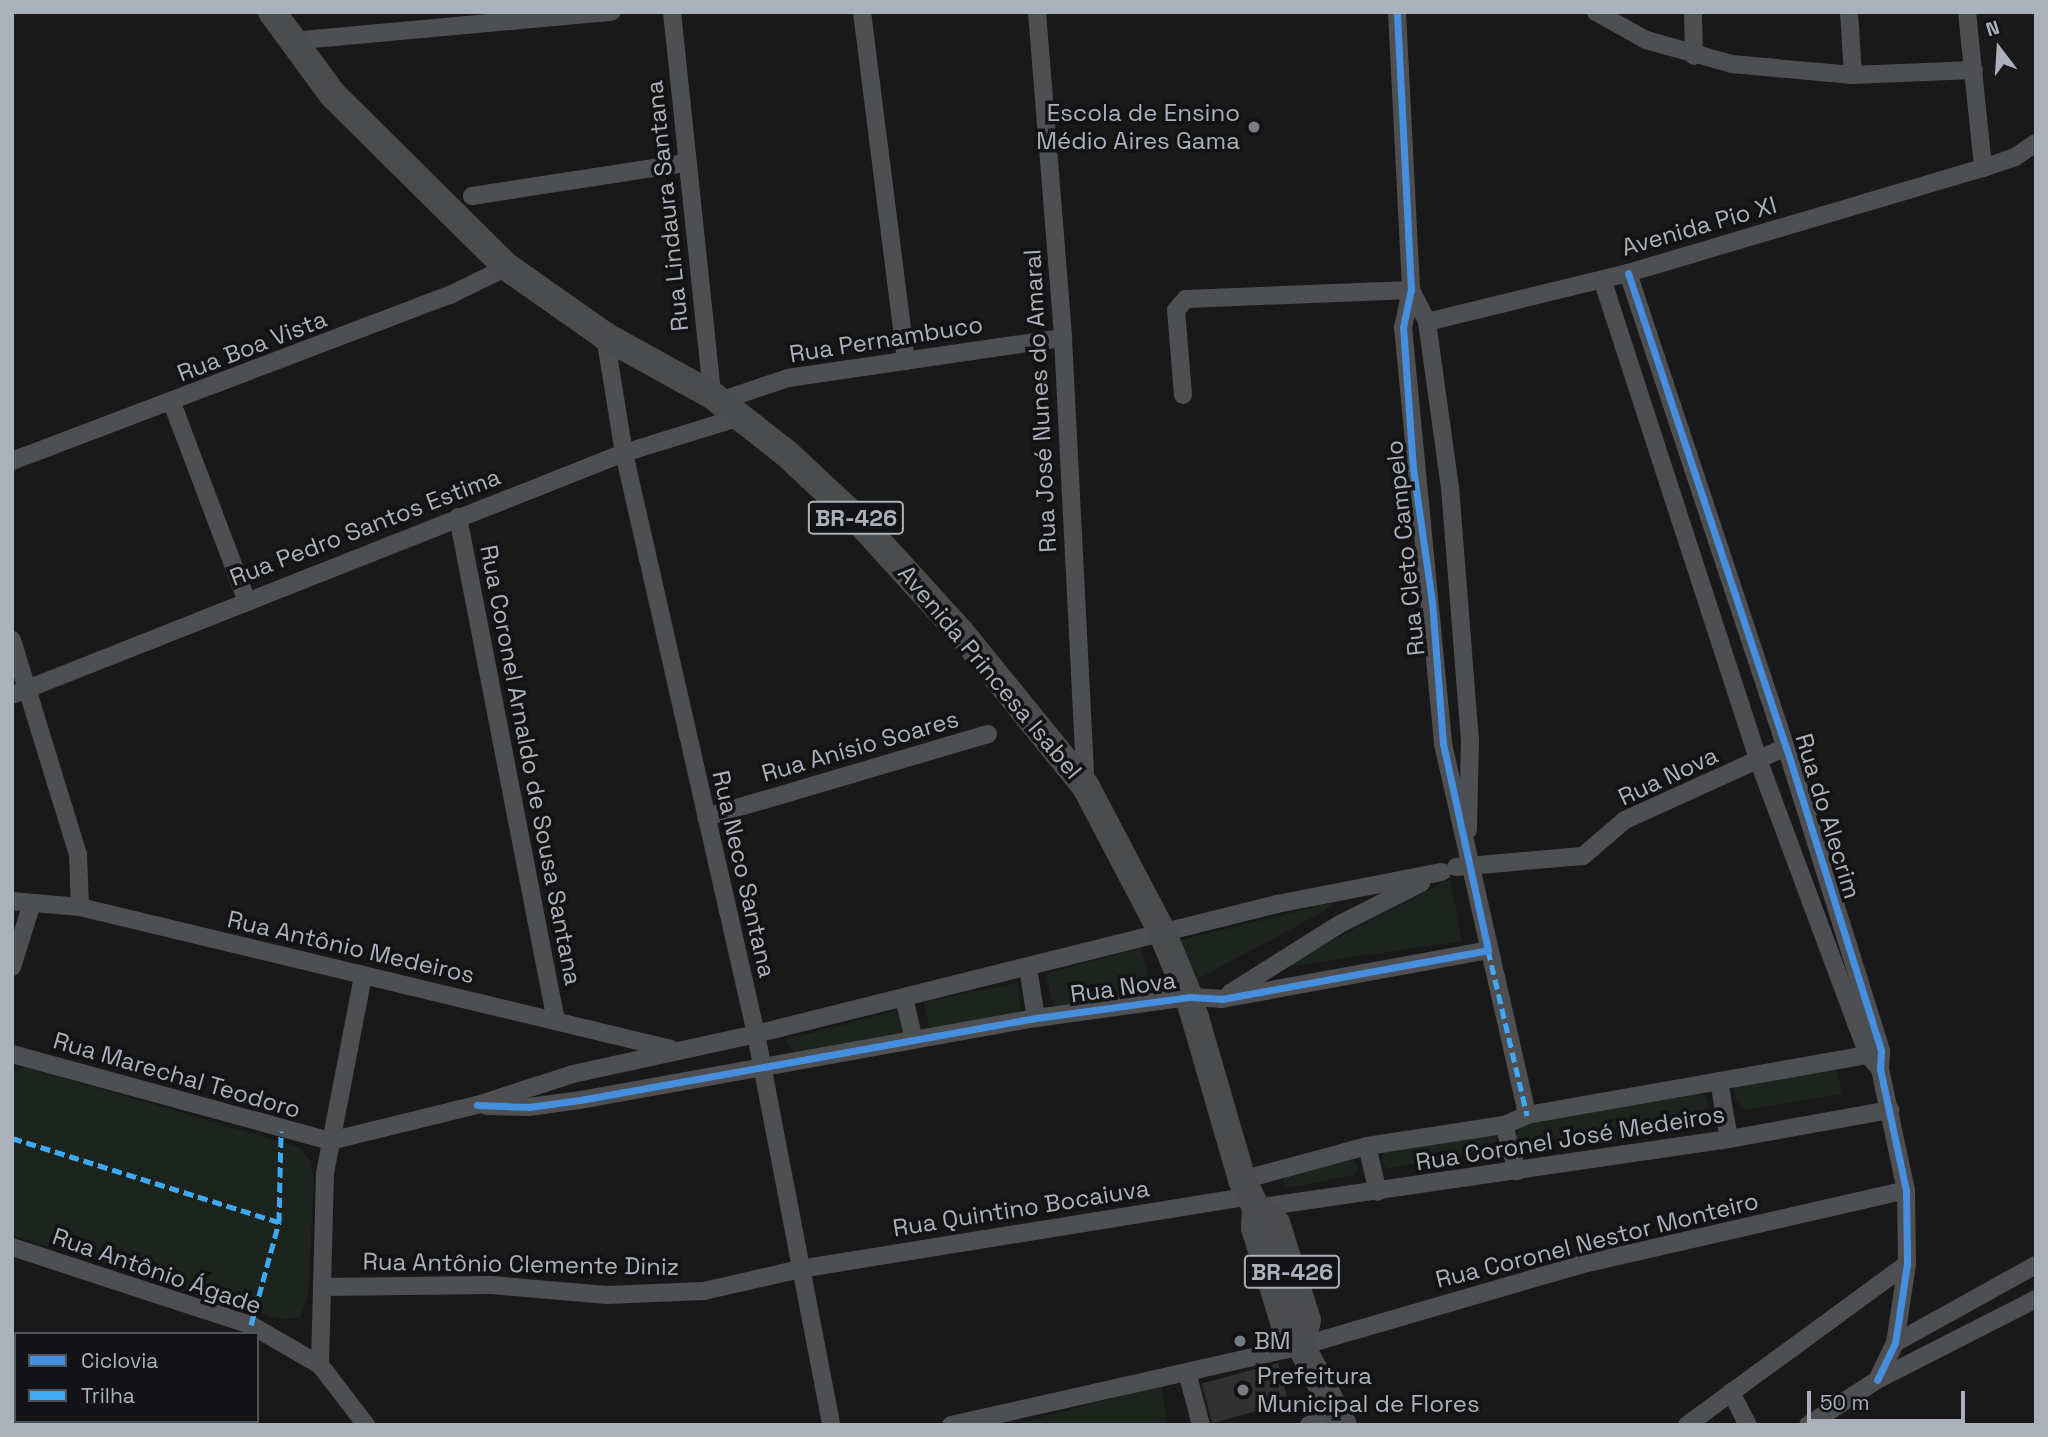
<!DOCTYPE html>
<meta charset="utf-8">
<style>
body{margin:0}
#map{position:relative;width:2048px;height:1437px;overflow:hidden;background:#191919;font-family:"Space Grotesk",sans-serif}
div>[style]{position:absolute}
.green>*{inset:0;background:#1d241d}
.building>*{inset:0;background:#313131;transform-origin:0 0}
.street>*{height:18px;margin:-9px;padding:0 9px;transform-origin:9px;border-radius:9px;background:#4d4f52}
.primary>*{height:28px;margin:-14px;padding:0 14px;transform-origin:14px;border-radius:14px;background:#4b4c4e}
.quiet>*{height:5px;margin-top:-2.5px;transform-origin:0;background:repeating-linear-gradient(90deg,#3fa9f5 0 10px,transparent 0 15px)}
.cycleway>*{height:7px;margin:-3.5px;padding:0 3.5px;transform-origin:3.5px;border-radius:3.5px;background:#468fdf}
.dots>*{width:19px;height:19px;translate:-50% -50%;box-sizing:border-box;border:4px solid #131315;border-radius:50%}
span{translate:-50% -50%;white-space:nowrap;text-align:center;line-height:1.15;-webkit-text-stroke:7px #131315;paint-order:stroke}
.shield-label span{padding:2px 5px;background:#131315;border:2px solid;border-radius:5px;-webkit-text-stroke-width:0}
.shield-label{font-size:23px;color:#aab1ba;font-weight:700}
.poi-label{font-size:24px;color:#aab1ba}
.right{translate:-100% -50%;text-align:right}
.left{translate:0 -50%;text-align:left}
.street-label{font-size:24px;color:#aab1ba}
.frame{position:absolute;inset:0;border:14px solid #aab1ba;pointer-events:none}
.legend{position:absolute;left:14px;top:1332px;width:245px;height:91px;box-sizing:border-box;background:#131315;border:2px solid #4f5257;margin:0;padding:9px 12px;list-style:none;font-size:21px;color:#aab1ba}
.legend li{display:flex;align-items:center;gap:14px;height:35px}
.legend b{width:35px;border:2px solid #4f5257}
.north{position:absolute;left:1964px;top:14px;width:70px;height:70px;-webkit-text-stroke:5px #131315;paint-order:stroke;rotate:343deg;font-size:19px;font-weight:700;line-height:28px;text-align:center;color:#aab1ba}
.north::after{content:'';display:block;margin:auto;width:24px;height:32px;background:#aab1ba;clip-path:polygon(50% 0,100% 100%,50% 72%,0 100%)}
.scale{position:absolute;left:1807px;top:1391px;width:158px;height:32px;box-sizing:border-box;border:4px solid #aab1ba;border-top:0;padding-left:9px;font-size:21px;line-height:24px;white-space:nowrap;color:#aab1ba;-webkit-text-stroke:5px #131315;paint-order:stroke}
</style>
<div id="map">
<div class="green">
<div style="clip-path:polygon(1450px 879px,1462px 941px,1279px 968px)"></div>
<div style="clip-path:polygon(1335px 902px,1321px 913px,1198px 979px,1190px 977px,1178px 947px,1181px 940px)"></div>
<div style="clip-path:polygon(1141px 948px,1153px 992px,1054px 1008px,1046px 974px)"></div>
<div style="clip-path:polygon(1018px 983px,1021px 1014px,929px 1028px,924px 1002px)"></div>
<div style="clip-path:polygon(896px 1011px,903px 1035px,797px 1055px,785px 1040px)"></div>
<div style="clip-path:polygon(1834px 1055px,1842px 1094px,1746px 1110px,1735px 1100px,1733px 1086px)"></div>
<div style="clip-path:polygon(25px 1067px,299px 1147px,311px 1161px,314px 1182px,308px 1296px,300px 1318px,278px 1319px,12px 1235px,12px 1072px)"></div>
<div style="clip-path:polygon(1703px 1091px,1709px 1105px,1701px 1116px,1528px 1145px,1516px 1137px,1521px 1124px)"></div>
<div style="clip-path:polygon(1498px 1135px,1495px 1148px,1387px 1169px,1381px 1161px,1384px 1152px)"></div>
<div style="clip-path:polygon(1352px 1159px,1358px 1167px,1354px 1175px,1288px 1188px,1283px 1182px,1284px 1174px)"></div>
<div style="clip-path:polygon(1162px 1385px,1167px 1425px,1014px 1425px)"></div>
</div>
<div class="building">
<div style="left:1278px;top:1363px;width:41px;height:79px;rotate:75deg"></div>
</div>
<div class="street">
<div style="left:672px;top:12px;width:385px;rotate:84deg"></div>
<div style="left:862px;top:12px;width:352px;rotate:82.8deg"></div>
<div style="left:1037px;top:12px;width:327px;rotate:85.4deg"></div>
<div style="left:1063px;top:338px;width:450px;rotate:87.1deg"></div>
<div style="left:1397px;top:12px;width:278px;rotate:87.1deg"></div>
<div style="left:1411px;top:290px;width:38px;rotate:102deg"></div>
<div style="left:1403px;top:327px;width:419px;rotate:84.5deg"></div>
<div style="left:1443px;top:744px;width:380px;rotate:77.2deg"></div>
<div style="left:1596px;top:12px;width:57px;rotate:29.2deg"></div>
<div style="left:1646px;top:40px;width:89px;rotate:15.6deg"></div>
<div style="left:1732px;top:64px;width:121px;rotate:5.2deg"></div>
<div style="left:1853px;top:75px;width:121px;rotate:-2.4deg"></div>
<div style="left:1693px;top:12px;width:44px;rotate:88.7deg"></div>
<div style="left:1849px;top:12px;width:63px;rotate:86.4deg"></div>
<div style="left:1967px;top:12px;width:157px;rotate:84.1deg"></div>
<div style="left:291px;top:41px;width:322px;rotate:-5.2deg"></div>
<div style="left:472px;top:196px;width:217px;rotate:-8.8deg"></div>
<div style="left:1628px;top:273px;width:500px;rotate:71.6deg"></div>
<div style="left:1786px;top:747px;width:318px;rotate:72.6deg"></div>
<div style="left:1881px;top:1051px;width:18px;rotate:93deg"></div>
<div style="left:1880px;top:1069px;width:124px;rotate:77.9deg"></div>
<div style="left:1906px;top:1190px;width:74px;rotate:89.2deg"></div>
<div style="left:1907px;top:1264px;width:80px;rotate:98.6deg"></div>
<div style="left:1895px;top:1343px;width:41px;rotate:115.9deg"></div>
<div style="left:1602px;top:279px;width:508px;rotate:71.99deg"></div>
<div style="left:1759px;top:762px;width:313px;rotate:69.6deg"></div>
<div style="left:1868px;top:1055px;width:18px;rotate:49deg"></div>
<div style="left:1411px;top:290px;width:36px;rotate:63deg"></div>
<div style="left:1427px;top:322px;width:167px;rotate:82.1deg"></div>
<div style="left:1450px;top:487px;width:253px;rotate:85.5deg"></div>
<div style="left:1470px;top:739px;width:91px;rotate:91.3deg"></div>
<div style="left:1427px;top:322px;width:207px;rotate:-13.7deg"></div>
<div style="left:1628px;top:273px;width:370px;rotate:-16.5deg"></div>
<div style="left:1983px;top:168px;width:34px;rotate:-19deg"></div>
<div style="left:2015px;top:157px;width:25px;rotate:-34deg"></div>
<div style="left:605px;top:336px;width:119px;rotate:80.8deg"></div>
<div style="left:624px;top:453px;width:596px;rotate:77.2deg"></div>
<div style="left:756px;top:1034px;width:398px;rotate:79.1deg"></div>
<div style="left:1183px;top:395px;width:85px;rotate:-94.7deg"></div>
<div style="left:1176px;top:310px;width:15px;rotate:-48deg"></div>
<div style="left:1186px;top:299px;width:225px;rotate:-2.3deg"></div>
<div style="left:720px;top:401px;width:72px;rotate:-18.7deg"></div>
<div style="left:788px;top:378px;width:278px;rotate:-8.3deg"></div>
<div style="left:172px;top:403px;width:210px;rotate:69.3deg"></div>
<div style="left:12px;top:461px;width:468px;rotate:-20.8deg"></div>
<div style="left:450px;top:295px;width:64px;rotate:-26.2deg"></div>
<div style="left:458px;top:517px;width:513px;rotate:79deg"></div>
<div style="left:12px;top:640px;width:224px;rotate:72.9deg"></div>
<div style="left:78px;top:854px;width:53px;rotate:87.8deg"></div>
<div style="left:12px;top:695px;width:658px;rotate:-21.58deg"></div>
<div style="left:624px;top:453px;width:121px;rotate:-17.2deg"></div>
<div style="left:706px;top:817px;width:294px;rotate:-16.4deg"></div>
<div style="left:1456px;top:867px;width:127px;rotate:-5deg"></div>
<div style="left:1583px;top:856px;width:55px;rotate:-40.6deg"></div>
<div style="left:1625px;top:820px;width:177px;rotate:-24.4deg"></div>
<div style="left:12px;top:901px;width:68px;rotate:5deg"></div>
<div style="left:80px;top:907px;width:608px;rotate:13.51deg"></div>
<div style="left:12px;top:967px;width:67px;rotate:-72.6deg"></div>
<div style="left:1028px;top:968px;width:51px;rotate:80.9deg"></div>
<div style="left:363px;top:976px;width:201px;rotate:100.9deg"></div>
<div style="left:325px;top:1173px;width:192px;rotate:91.5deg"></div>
<div style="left:320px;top:1365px;width:76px;rotate:52.5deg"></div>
<div style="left:1230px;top:993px;width:130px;rotate:-32.1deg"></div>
<div style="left:1340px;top:924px;width:91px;rotate:-26.8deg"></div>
<div style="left:904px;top:998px;width:43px;rotate:76.6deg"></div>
<div style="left:12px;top:1054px;width:330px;rotate:15.3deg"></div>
<div style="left:330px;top:1141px;width:151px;rotate:-13.8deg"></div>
<div style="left:477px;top:1105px;width:101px;rotate:-17.9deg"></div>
<div style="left:573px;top:1074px;width:187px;rotate:-12.3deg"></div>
<div style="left:756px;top:1034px;width:537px;rotate:-14.01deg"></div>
<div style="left:1277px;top:904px;width:168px;rotate:-11deg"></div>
<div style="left:1719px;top:1081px;width:59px;rotate:80.2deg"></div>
<div style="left:487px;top:1106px;width:42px;rotate:1.4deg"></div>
<div style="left:529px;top:1107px;width:51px;rotate:-7.8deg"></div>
<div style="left:580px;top:1100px;width:463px;rotate:-10.2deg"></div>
<div style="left:1036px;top:1018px;width:154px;rotate:-7.8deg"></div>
<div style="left:1189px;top:997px;width:33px;rotate:3deg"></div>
<div style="left:1222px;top:999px;width:270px;rotate:-10.4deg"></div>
<div style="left:1504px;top:1125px;width:48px;rotate:74.2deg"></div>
<div style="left:1367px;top:1146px;width:47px;rotate:76.6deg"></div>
<div style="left:1242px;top:1180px;width:130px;rotate:-15.2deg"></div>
<div style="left:1367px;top:1146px;width:139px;rotate:-8.7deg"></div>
<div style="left:1504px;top:1125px;width:25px;rotate:-23deg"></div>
<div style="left:1527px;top:1115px;width:346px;rotate:-10deg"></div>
<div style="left:1256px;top:1208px;width:478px;rotate:-8.3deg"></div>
<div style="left:1729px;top:1139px;width:164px;rotate:-10.2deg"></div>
<div style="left:12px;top:1247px;width:251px;rotate:18.1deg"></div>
<div style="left:251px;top:1325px;width:80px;rotate:30.1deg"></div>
<div style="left:322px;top:1287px;width:169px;rotate:-0.7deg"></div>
<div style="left:491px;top:1285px;width:116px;rotate:4.9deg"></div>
<div style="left:607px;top:1295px;width:97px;rotate:-2.4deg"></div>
<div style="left:704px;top:1291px;width:98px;rotate:-12.9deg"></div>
<div style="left:800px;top:1269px;width:456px;rotate:-9.2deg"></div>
<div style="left:1895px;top:1343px;width:161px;rotate:-29deg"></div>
<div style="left:1187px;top:1372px;width:55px;rotate:75.2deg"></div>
<div style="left:1731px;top:1392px;width:37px;rotate:63deg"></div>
<div style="left:951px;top:1425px;width:359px;rotate:-12.7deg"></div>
<div style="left:1301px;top:1346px;width:290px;rotate:-16.2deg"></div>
<div style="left:1579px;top:1265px;width:335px;rotate:-12.9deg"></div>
<div style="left:1309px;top:1425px;width:33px;rotate:-20deg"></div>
<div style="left:1687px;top:1425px;width:273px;rotate:-36.2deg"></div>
<div style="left:1808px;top:1425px;width:82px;rotate:-33.1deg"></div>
<div style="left:1877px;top:1380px;width:178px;rotate:-27deg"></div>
</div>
<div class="primary">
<div style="left:272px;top:12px;width:103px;rotate:53.7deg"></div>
<div style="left:333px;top:95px;width:245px;rotate:44.7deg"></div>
<div style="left:507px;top:267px;width:120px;rotate:35.1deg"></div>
<div style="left:605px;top:336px;width:122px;rotate:28.9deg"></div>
<div style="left:712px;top:395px;width:94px;rotate:38.1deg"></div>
<div style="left:786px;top:453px;width:101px;rotate:43deg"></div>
<div style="left:860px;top:522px;width:150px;rotate:47.7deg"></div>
<div style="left:961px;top:633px;width:198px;rotate:50.9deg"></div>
<div style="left:1086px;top:787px;width:164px;rotate:62.3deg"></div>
<div style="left:1162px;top:932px;width:70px;rotate:67.4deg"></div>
<div style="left:1189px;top:997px;width:191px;rotate:73.8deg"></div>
<div style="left:1242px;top:1180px;width:31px;rotate:63deg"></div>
<div style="left:1256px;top:1208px;width:25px;rotate:37deg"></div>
<div style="left:1276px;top:1223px;width:102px;rotate:72.3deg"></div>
<div style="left:1307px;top:1320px;width:27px;rotate:103deg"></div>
<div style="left:1256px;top:1208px;width:20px;rotate:93deg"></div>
<div style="left:1255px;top:1228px;width:102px;rotate:72.8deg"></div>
<div style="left:1285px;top:1325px;width:26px;rotate:53deg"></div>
<div style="left:1301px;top:1346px;width:89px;rotate:62deg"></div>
</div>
<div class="quiet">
<div style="left:1488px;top:950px;width:170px;rotate:76.7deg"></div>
<div style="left:12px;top:1138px;width:280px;rotate:17.5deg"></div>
<div style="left:251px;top:1325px;width:107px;rotate:-74.8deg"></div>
<div style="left:279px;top:1222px;width:91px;rotate:-88.7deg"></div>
</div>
<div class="cycleway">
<div style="left:1628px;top:273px;width:500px;rotate:71.6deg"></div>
<div style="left:1786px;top:747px;width:318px;rotate:72.6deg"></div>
<div style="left:1881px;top:1051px;width:18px;rotate:93deg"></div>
<div style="left:1880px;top:1069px;width:124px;rotate:77.9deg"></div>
<div style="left:1906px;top:1190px;width:74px;rotate:89.2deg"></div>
<div style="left:1907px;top:1264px;width:80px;rotate:98.6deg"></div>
<div style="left:1895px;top:1343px;width:41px;rotate:115.9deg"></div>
<div style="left:477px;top:1105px;width:52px;rotate:2.2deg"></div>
<div style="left:529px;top:1107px;width:51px;rotate:-7.8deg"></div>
<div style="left:580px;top:1100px;width:463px;rotate:-10.2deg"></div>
<div style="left:1036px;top:1018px;width:154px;rotate:-7.8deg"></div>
<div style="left:1189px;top:997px;width:33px;rotate:3deg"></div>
<div style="left:1222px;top:999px;width:270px;rotate:-10.4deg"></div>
<div style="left:1488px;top:950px;width:211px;rotate:-102.3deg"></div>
<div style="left:1443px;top:744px;width:142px;rotate:-94.4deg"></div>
<div style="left:1432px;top:602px;width:134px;rotate:-98.1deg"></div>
<div style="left:1413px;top:469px;width:142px;rotate:-94deg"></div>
<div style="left:1403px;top:327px;width:38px;rotate:-78deg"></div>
<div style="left:1411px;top:290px;width:278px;rotate:-92.9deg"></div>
</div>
<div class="dots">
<div style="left:1254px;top:127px;background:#777c82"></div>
<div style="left:1240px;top:1341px;background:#777c82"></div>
<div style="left:1243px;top:1390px;background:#777c82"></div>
</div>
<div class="shield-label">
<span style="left:856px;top:518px">BR-426</span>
<span style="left:1292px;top:1272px">BR-426</span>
</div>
<div class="poi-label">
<span class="right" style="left:1240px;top:127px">Escola de Ensino<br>Médio Aires Gama</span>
<span class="left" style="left:1254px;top:1341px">BM</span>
<span class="left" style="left:1257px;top:1390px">Prefeitura<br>Municipal de Flores</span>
</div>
<div class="street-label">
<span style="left:667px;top:206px;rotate:-96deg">Rua Lindaura Santana</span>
<span style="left:1699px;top:226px;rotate:-16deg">Avenida Pio XI</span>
<span style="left:886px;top:339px;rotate:-9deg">Rua Pernambuco</span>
<span style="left:252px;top:346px;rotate:-21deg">Rua Boa Vista</span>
<span style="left:1040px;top:401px;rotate:-93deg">Rua José Nunes do Amaral</span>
<span style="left:365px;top:527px;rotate:-21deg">Rua Pedro Santos Estima</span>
<span style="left:1405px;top:548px;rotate:-96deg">Rua Cleto Campelo</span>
<span style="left:990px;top:672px;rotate:50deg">Avenida Princesa Isabel</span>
<span style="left:860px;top:746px;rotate:-16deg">Rua Anísio Soares</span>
<span style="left:531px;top:765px;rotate:79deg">Rua Coronel Arnaldo de Sousa Santana</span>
<span style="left:1668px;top:776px;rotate:-25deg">Rua Nova</span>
<span style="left:1828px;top:816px;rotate:73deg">Rua do Alecrim</span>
<span style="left:744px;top:874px;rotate:77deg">Rua Neco Santana</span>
<span style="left:351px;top:947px;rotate:13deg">Rua Antônio Medeiros</span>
<span style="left:1123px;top:987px;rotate:-8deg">Rua Nova</span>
<span style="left:177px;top:1075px;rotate:16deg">Rua Marechal Teodoro</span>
<span style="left:1570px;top:1138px;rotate:-9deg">Rua Coronel José Medeiros</span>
<span style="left:1021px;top:1208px;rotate:-9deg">Rua Quintino Bocaiuva</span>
<span style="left:1597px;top:1240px;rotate:-14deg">Rua Coronel Nestor Monteiro</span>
<span style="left:521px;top:1264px;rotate:1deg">Rua Antônio Clemente Diniz</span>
<span style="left:157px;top:1271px;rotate:19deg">Rua Antônio Ágade</span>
</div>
<div class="frame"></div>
<ul class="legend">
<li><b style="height:9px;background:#468fdf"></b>Ciclovia</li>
<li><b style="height:9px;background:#3fa9f5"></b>Trilha</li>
</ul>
<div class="north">N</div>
<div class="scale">50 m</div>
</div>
